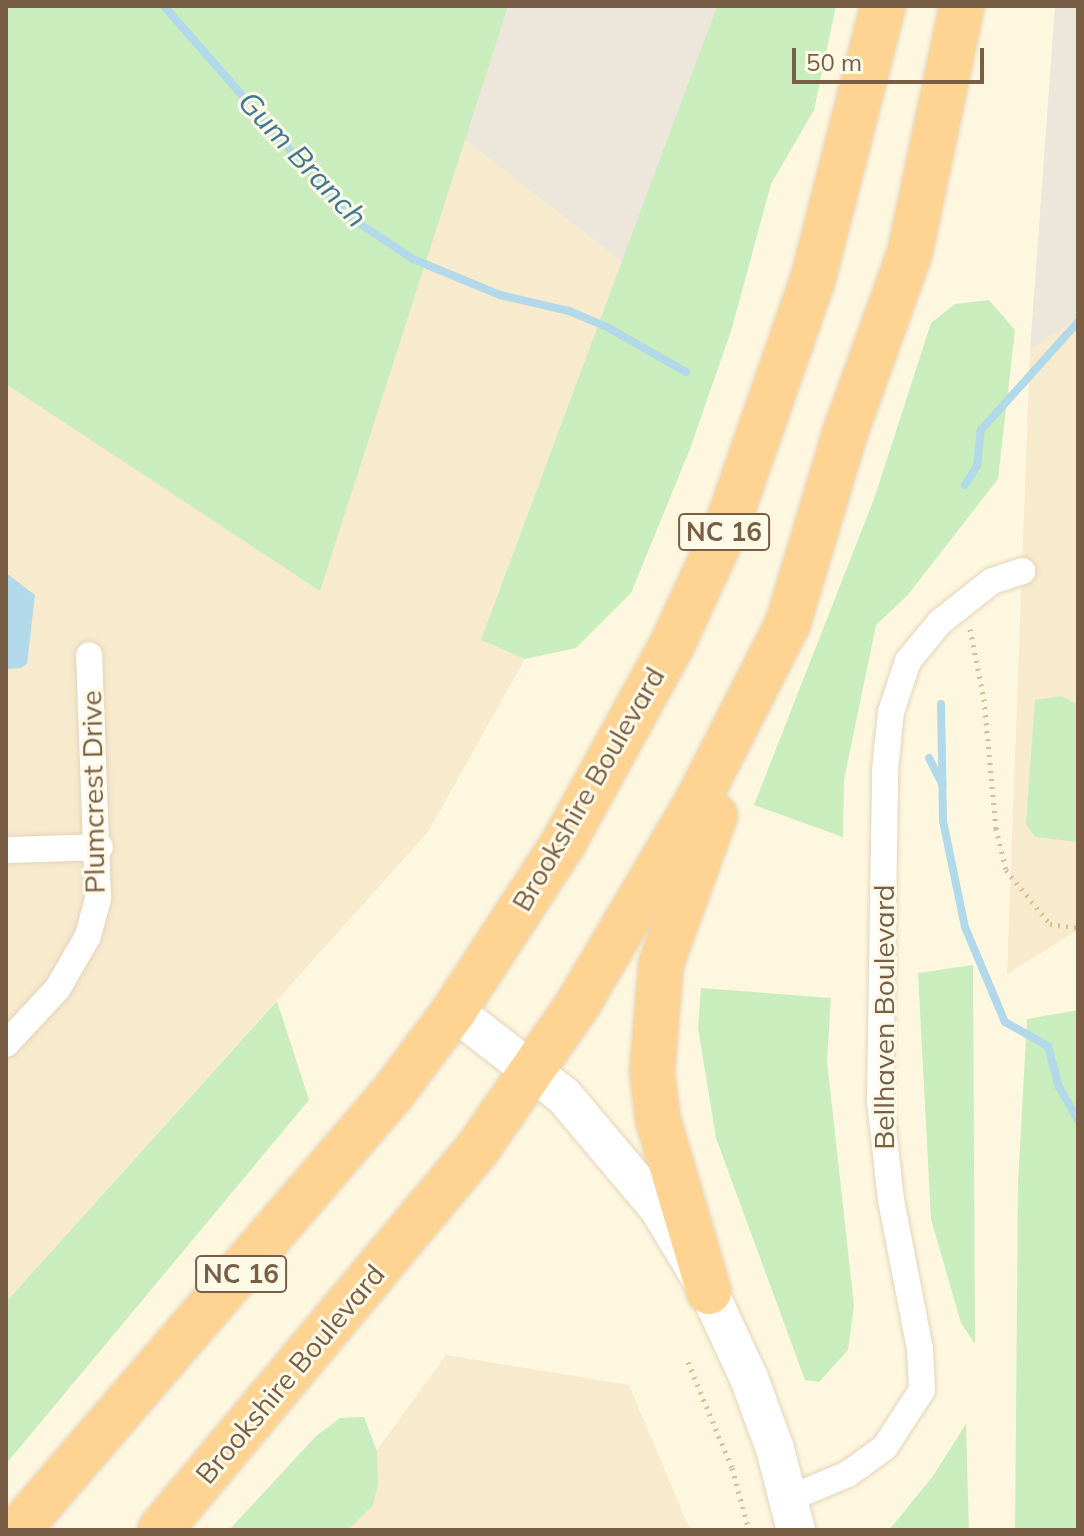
<!DOCTYPE html>
<style>
body{margin:0}
#map{position:relative;width:1084px;height:1536px;overflow:hidden;background:#fef7df;font-family:Mulish,sans-serif}
div>[style]{position:absolute}
.residential>*{inset:0;background:#f7eacd}
.industrial>*{inset:0;background:#ece6db}
.green>*{inset:0;background:#c9edbd}
.water>*{inset:0;background:#b2d9e9}
.stream>*{height:8px;margin:-4px;padding:0 4px;transform-origin:4px;border-radius:4px;background:#b2d9e9}
.path>*{height:5px;margin-top:-2.5px;transform-origin:0;background:repeating-linear-gradient(90deg,#dbbc98 0 2px,transparent 0 8px)}
.roads{filter:drop-shadow(0 0 2px #e3d4ba) drop-shadow(0 0 2px #e3d4ba)}
.minor>*{height:26px;margin:-13px;padding:0 13px;transform-origin:13px;border-radius:13px;background:#fff}
.secondary>*{height:38px;margin:-19px;padding:0 19px;transform-origin:19px;border-radius:19px;background:#fff}
.trunk>*{height:44px;margin:-22px;padding:0 22px;transform-origin:22px;border-radius:22px;background:#ffd392}
span{translate:-50% -50%;white-space:nowrap;text-align:center;line-height:1.15;-webkit-text-stroke:6px #fff9e7;paint-order:stroke}
.shield-label span{padding:2px 6px;background:#fff9e7;border:2px solid;border-radius:6px;-webkit-text-stroke-width:0}
.shield-label{font-size:26px;color:#775e45;font-weight:700}
.street-label{font-size:28px;color:#775e45}
.water-label{font-size:30px;color:#3f7894;font-style:italic}
.frame{position:absolute;inset:0;border:8px solid #775e45;pointer-events:none}
.scale{position:absolute;left:792px;top:48px;width:192px;height:36px;box-sizing:border-box;border:4px solid #775e45;border-top:0;padding-left:10px;font-size:24px;line-height:28px;white-space:nowrap;color:#775e45;-webkit-text-stroke:6px #fff9e7;paint-order:stroke}
</style>
<div id="map">
<div class="residential">
<div style="clip-path:polygon(6px 6px,291px 6px,680px 306px,525px 659px,428px 832px,6px 1302px)"></div>
<div style="clip-path:polygon(1078px 318px,1078px 930px,1007px 974px,1030px 350px)"></div>
<div style="clip-path:polygon(446px 1355px,629px 1385px,690px 1530px,319px 1530px)"></div>
</div>
<div class="industrial">
<div style="clip-path:polygon(291px 6px,777px 6px,680px 306px,624px 263px)"></div>
<div style="clip-path:polygon(1055px 6px,1078px 6px,1078px 318px,1030px 350px)"></div>
</div>
<div class="green">
<div style="clip-path:polygon(6px 6px,508px 6px,320px 591px,6px 384px)"></div>
<div style="clip-path:polygon(717px 6px,836px 6px,814px 110px,771px 184px,732px 328px,690px 449px,631px 593px,576px 648px,525px 659px,481px 640px)"></div>
<div style="clip-path:polygon(989px 300px,1015px 330px,998px 479px,907px 596px,876px 625px,844px 780px,843px 837px,754px 805px,874px 499px,931px 323px,955px 304px)"></div>
<div style="clip-path:polygon(1062px 696px,1078px 705px,1078px 842px,1035px 837px,1026px 824px,1035px 700px)"></div>
<div style="clip-path:polygon(973px 965px,975px 1344px,961px 1323px,931px 1219px,918px 973px)"></div>
<div style="clip-path:polygon(701px 988px,831px 998px,827px 1061px,854px 1306px,848px 1350px,819px 1382px,805px 1380px,716px 1138px,698px 1028px)"></div>
<div style="clip-path:polygon(277px 1001px,309px 1100px,6px 1464px,6px 1302px)"></div>
<div style="clip-path:polygon(1078px 1010px,1078px 1530px,1015px 1530px,1018px 1184px,1027px 1019px)"></div>
<div style="clip-path:polygon(364px 1417px,377px 1451px,378px 1483px,373px 1505px,348px 1530px,229px 1530px,316px 1436px,340px 1418px)"></div>
<div style="clip-path:polygon(966px 1424px,969px 1530px,889px 1530px,933px 1476px)"></div>
</div>
<div class="water">
<div style="clip-path:polygon(6px 573px,35px 595px,27px 664px,21px 668px,6px 669px)"></div>
</div>
<div class="stream">
<div style="left:164px;top:6px;width:279px;rotate:48.8deg"></div>
<div style="left:348px;top:216px;width:78px;rotate:33.5deg"></div>
<div style="left:413px;top:259px;width:94px;rotate:22.5deg"></div>
<div style="left:500px;top:295px;width:71px;rotate:13.1deg"></div>
<div style="left:569px;top:311px;width:41px;rotate:22.8deg"></div>
<div style="left:607px;top:327px;width:91px;rotate:29.7deg"></div>
<div style="left:965px;top:485px;width:22px;rotate:-58deg"></div>
<div style="left:977px;top:466px;width:36px;rotate:-84deg"></div>
<div style="left:981px;top:430px;width:145px;rotate:-48.1deg"></div>
<div style="left:941px;top:704px;width:117px;rotate:89deg"></div>
<div style="left:943px;top:821px;width:108px;rotate:78.3deg"></div>
<div style="left:965px;top:927px;width:103px;rotate:67.2deg"></div>
<div style="left:1005px;top:1022px;width:49px;rotate:29.2deg"></div>
<div style="left:1048px;top:1046px;width:42px;rotate:75deg"></div>
<div style="left:1059px;top:1087px;width:38px;rotate:60deg"></div>
<div style="left:929px;top:758px;width:30px;rotate:63deg"></div>
</div>
<div class="path">
<div style="left:970px;top:629px;width:71px;rotate:78.7deg"></div>
<div style="left:984px;top:699px;width:130px;rotate:84.7deg"></div>
<div style="left:996px;top:828px;width:43px;rotate:76.6deg"></div>
<div style="left:1006px;top:870px;width:70px;rotate:50.8deg"></div>
<div style="left:1050px;top:924px;width:28px;rotate:8deg"></div>
<div style="left:688px;top:1362px;width:115px;rotate:67.5deg"></div>
<div style="left:732px;top:1468px;width:64px;rotate:74.7deg"></div>
</div>
<div class="roads">
<div class="minor">
<div style="left:6px;top:850px;width:94px;rotate:-1.8deg"></div>
<div style="left:6px;top:1044px;width:76px;rotate:-47.1deg"></div>
<div style="left:58px;top:988px;width:60px;rotate:-60deg"></div>
<div style="left:88px;top:936px;width:39px;rotate:-75deg"></div>
<div style="left:98px;top:898px;width:243px;rotate:-92.1deg"></div>
<div style="left:788px;top:1499px;width:65px;rotate:-22.6deg"></div>
<div style="left:848px;top:1474px;width:46px;rotate:-36.1deg"></div>
<div style="left:885px;top:1447px;width:68px;rotate:-57deg"></div>
<div style="left:922px;top:1390px;width:41px;rotate:-92.8deg"></div>
<div style="left:920px;top:1349px;width:152px;rotate:-101deg"></div>
<div style="left:891px;top:1200px;width:100px;rotate:-96.3deg"></div>
<div style="left:880px;top:1101px;width:331px;rotate:-89.1deg"></div>
<div style="left:885px;top:770px;width:58px;rotate:-84.1deg"></div>
<div style="left:891px;top:712px;width:54px;rotate:-71.6deg"></div>
<div style="left:908px;top:661px;width:50px;rotate:-50.6deg"></div>
<div style="left:940px;top:622px;width:66px;rotate:-38.3deg"></div>
<div style="left:992px;top:581px;width:32px;rotate:-18deg"></div>
</div>
<div class="secondary">
<div style="left:454px;top:1011px;width:139px;rotate:37.7deg"></div>
<div style="left:564px;top:1096px;width:148px;rotate:49.9deg"></div>
<div style="left:659px;top:1209px;width:97px;rotate:58.9deg"></div>
<div style="left:709px;top:1292px;width:95px;rotate:65.1deg"></div>
<div style="left:749px;top:1378px;width:76px;rotate:69.9deg"></div>
<div style="left:775px;top:1449px;width:84px;rotate:75.5deg"></div>
</div>
<div class="trunk">
<div style="left:709px;top:1292px;width:179px;rotate:-106.5deg"></div>
<div style="left:658px;top:1120px;width:48px;rotate:-97.1deg"></div>
<div style="left:652px;top:1072px;width:108px;rotate:-85.2deg"></div>
<div style="left:661px;top:964px;width:158px;rotate:-70deg"></div>
<div style="left:18px;top:1530px;width:574px;rotate:-49.38deg"></div>
<div style="left:392px;top:1094px;width:104px;rotate:-53.2deg"></div>
<div style="left:454px;top:1011px;width:202px;rotate:-56.9deg"></div>
<div style="left:564px;top:842px;width:225px;rotate:-61.3deg"></div>
<div style="left:672px;top:645px;width:134px;rotate:-65.3deg"></div>
<div style="left:728px;top:523px;width:258px;rotate:-70.8deg"></div>
<div style="left:813px;top:279px;width:282px;rotate:-75.6deg"></div>
<div style="left:160px;top:1530px;width:497px;rotate:-50.2deg"></div>
<div style="left:478px;top:1148px;width:175px;rotate:-55.2deg"></div>
<div style="left:578px;top:1004px;width:237px;rotate:-59.5deg"></div>
<div style="left:698px;top:800px;width:199px;rotate:-63deg"></div>
<div style="left:788px;top:623px;width:198px;rotate:-73.3deg"></div>
<div style="left:845px;top:433px;width:192px;rotate:-70.2deg"></div>
<div style="left:910px;top:252px;width:251px;rotate:-78.1deg"></div>
</div>
</div>
<div class="shield-label">
<span style="left:724px;top:532px">NC 16</span>
<span style="left:241px;top:1274px">NC 16</span>
</div>
<div class="street-label">
<span style="left:588px;top:789px;rotate:-60deg">Brookshire Boulevard</span>
<span style="left:93px;top:792px;rotate:-91deg">Plumcrest Drive</span>
<span style="left:884px;top:1017px;rotate:-90deg">Bellhaven Boulevard</span>
<span style="left:290px;top:1374px;rotate:-50deg">Brookshire Boulevard</span>
</div>
<div class="water-label">
<span style="left:303px;top:159px;rotate:47deg">Gum Branch</span>
</div>
<div class="frame"></div>
<div class="scale">50 m</div>
</div>
